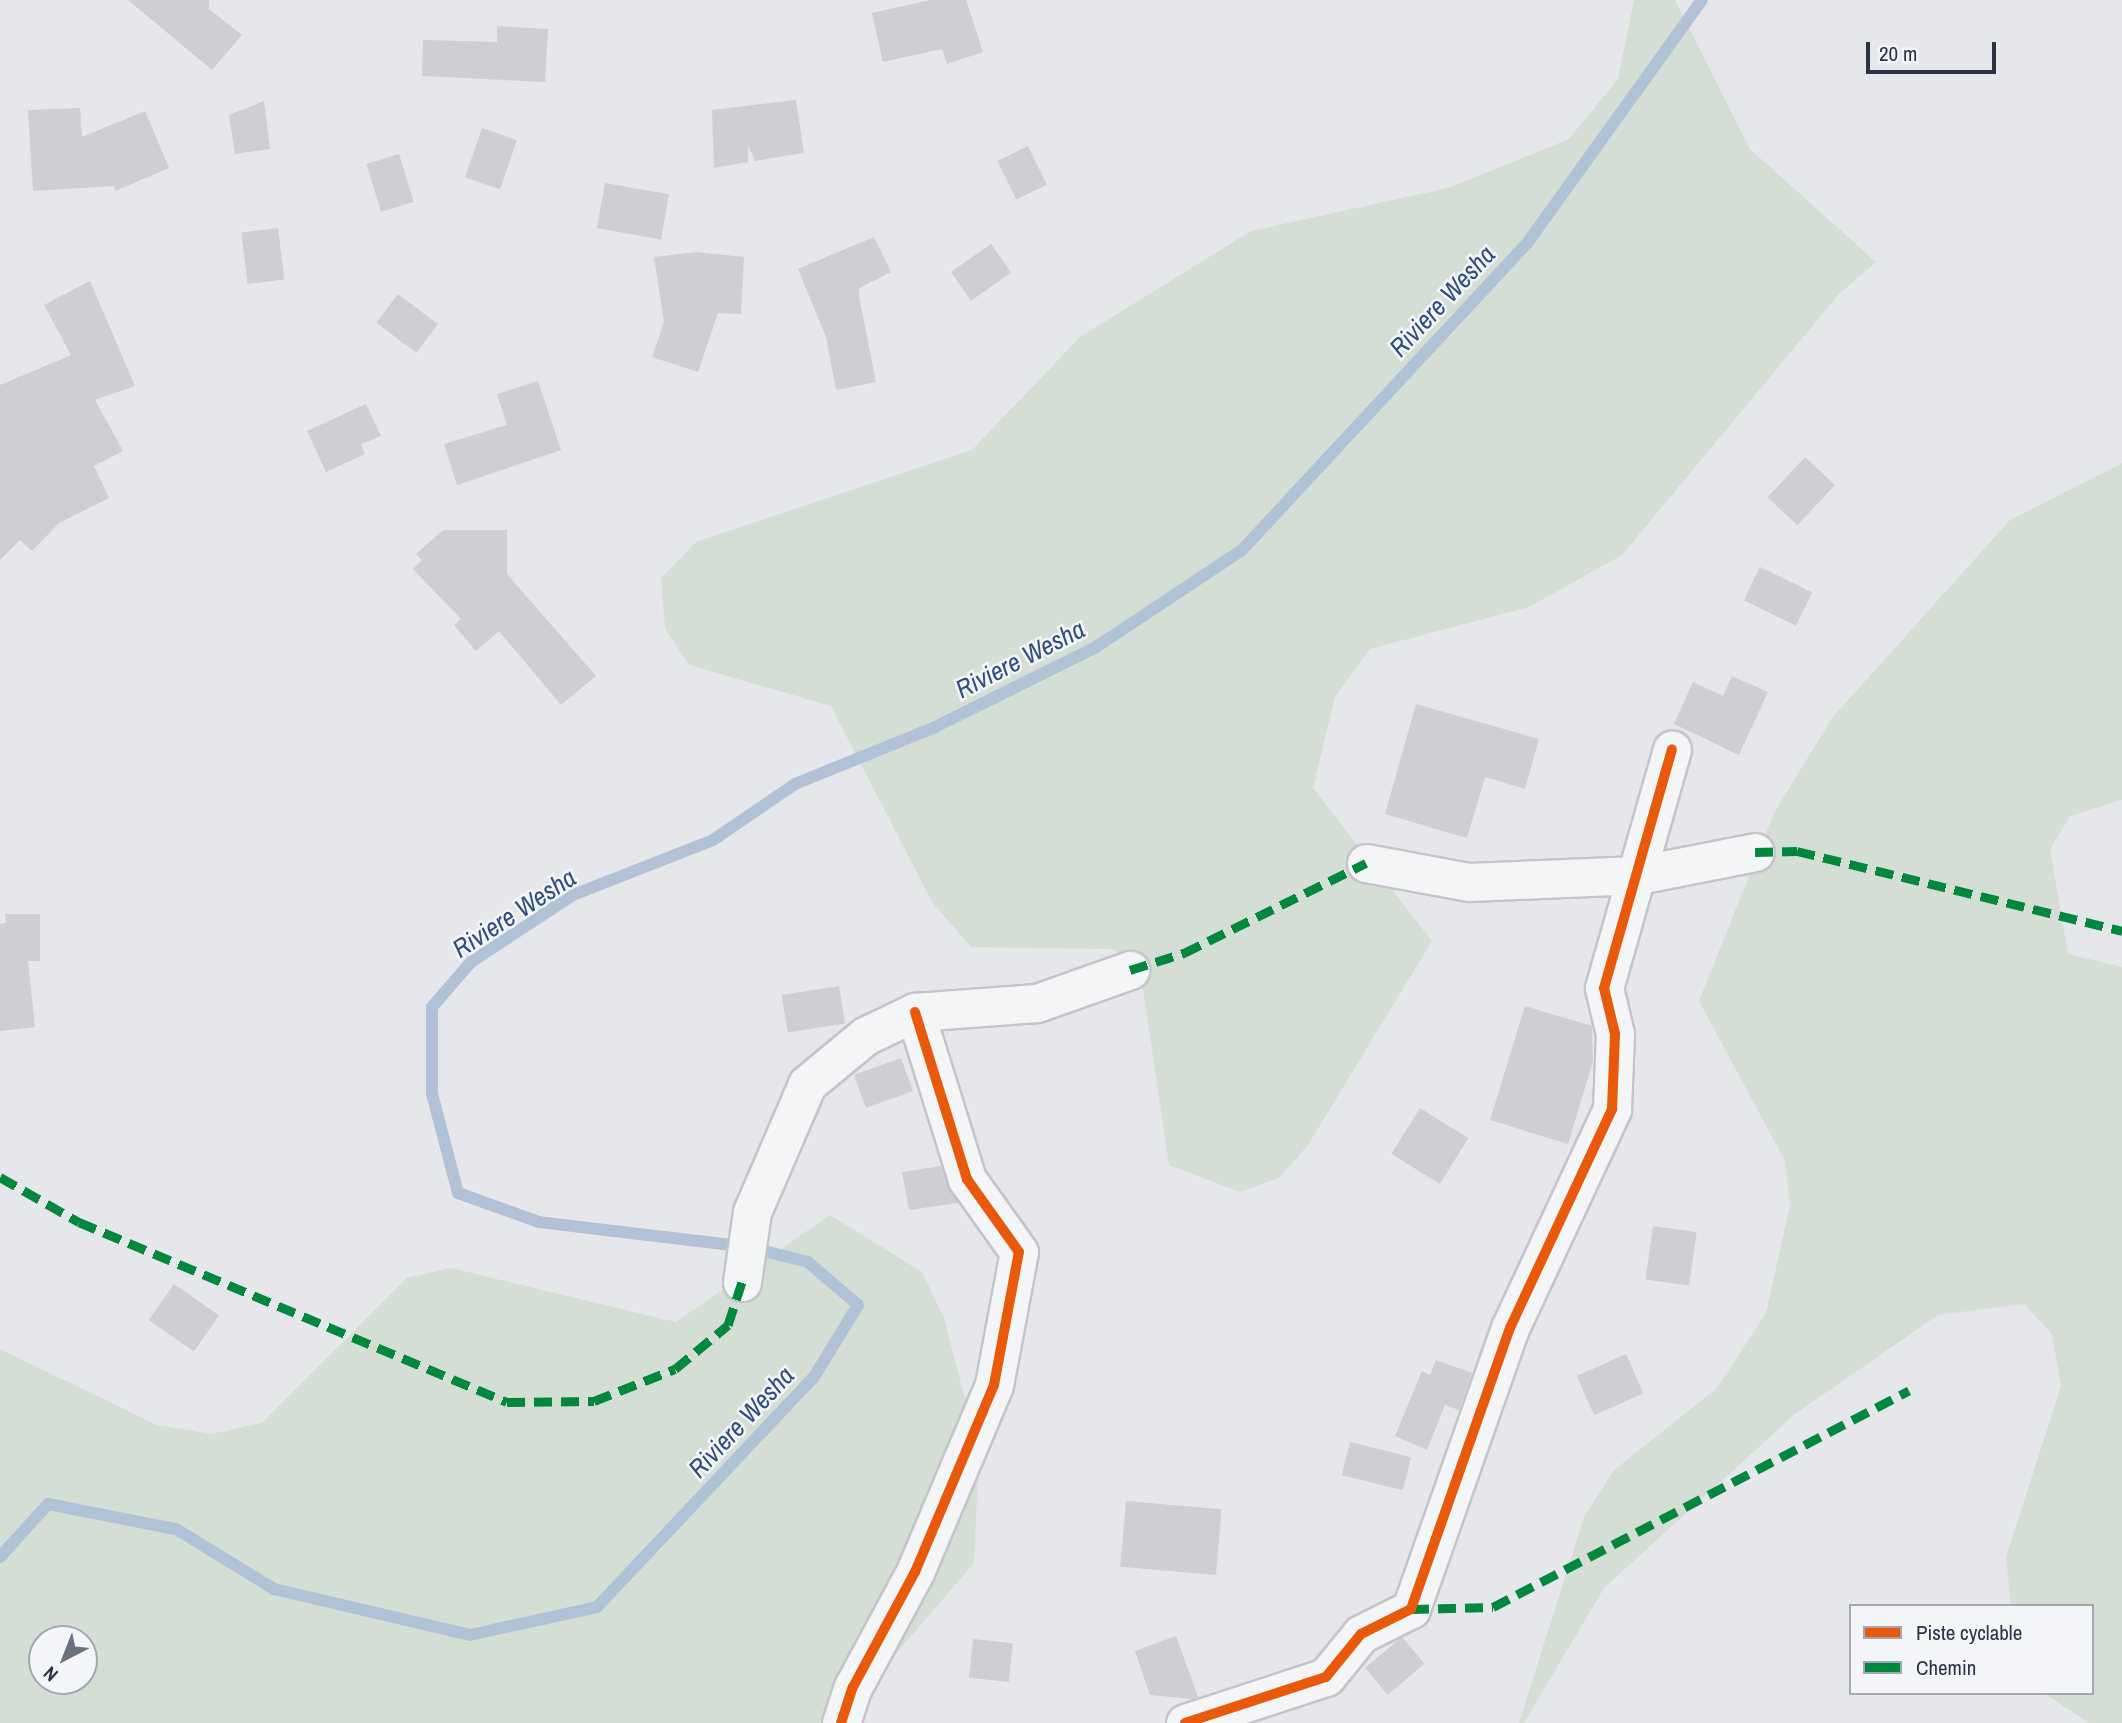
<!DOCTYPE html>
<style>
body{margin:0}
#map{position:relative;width:2122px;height:1723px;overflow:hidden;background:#e5e7ea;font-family:"Archivo Narrow",sans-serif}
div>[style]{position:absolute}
.green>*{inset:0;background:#d5ded5}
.stream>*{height:12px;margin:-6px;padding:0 6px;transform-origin:6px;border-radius:6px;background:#b2c2d6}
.building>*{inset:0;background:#cdcfd3;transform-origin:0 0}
.roads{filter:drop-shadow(2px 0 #c3c5c8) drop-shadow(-2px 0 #c3c5c8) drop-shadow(0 2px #c3c5c8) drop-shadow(0 -2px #c3c5c8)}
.minor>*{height:37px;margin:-18.5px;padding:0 18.5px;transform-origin:18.5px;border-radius:18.5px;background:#f4f5f7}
.quiet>*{height:9px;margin-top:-4.5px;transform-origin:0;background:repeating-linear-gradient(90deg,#00873e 0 18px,transparent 0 27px)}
.cycleway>*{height:10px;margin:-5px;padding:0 5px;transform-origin:5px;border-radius:5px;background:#e8590c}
span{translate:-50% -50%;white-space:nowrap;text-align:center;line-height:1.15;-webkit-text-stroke:5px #f3f5f9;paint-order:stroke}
.water-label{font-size:26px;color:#314f7d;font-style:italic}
.legend{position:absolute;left:1849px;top:1604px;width:245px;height:91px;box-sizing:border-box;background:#f3f5f9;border:2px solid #a3a7b1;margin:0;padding:9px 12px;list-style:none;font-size:21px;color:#2a3246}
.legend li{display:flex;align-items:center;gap:14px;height:35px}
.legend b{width:35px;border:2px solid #a3a7b1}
.north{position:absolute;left:28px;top:1625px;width:70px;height:70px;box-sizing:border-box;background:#f3f5f9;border:2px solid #a3a7b1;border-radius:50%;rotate:222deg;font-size:19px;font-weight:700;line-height:28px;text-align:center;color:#2a3246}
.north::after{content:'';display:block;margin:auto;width:24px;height:32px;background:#6b717f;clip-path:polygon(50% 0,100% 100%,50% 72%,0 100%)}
.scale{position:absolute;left:1866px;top:42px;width:130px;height:32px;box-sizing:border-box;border:4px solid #2a3246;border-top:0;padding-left:9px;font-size:21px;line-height:24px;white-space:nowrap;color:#2a3246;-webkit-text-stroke:5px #f3f5f9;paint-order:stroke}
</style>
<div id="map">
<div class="green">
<div style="clip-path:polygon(1634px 0,1675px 0,1750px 149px,1876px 262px,1839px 294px,1622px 555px,1529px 607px,1370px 649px,1335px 697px,1313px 788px,1432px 941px,1308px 1145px,1279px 1178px,1240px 1192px,1169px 1165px,1141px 976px,1114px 949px,971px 947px,932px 902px,831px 706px,689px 665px,665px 628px,661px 578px,696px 542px,972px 450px,1080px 337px,1251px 231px,1448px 188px,1569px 139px,1618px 79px)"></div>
<div style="clip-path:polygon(2122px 463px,2122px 800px,2070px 816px,2050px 849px,2068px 954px,2122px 967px,2122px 1723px,2089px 1723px,2044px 1693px,2092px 1693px,2092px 1606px,2011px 1606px,2006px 1557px,2061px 1386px,2052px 1334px,2024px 1304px,1938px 1315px,1795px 1414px,1604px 1588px,1524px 1723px,1519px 1723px,1584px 1517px,1614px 1470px,1717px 1388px,1766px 1313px,1790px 1205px,1785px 1161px,1699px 1001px,1774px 813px,1832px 718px,2010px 520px)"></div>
<div style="clip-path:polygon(evenodd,830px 1215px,922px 1272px,944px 1318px,979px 1453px,974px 1563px,836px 1723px,0 1723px,0 1349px,157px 1425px,211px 1434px,262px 1423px,407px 1278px,451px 1268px,676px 1322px,830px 1215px,42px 1639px,84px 1639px,84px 1681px,42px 1681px,42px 1639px)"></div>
</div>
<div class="stream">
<div style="left:0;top:1557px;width:72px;rotate:-47.8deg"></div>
<div style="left:48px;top:1504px;width:130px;rotate:11.1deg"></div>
<div style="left:176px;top:1529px;width:115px;rotate:31.5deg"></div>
<div style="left:274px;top:1589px;width:201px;rotate:13.2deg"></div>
<div style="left:470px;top:1635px;width:130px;rotate:-12.4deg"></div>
<div style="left:597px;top:1607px;width:316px;rotate:-46.7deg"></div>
<div style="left:814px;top:1377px;width:84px;rotate:-58.6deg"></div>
<div style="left:858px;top:1305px;width:66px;rotate:-139.3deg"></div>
<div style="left:808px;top:1262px;width:62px;rotate:-166deg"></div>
<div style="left:748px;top:1247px;width:210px;rotate:-173.2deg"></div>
<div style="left:539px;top:1222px;width:86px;rotate:-160.3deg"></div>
<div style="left:458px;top:1193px;width:102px;rotate:-104.7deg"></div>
<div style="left:432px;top:1094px;width:87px;rotate:-90deg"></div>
<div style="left:432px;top:1007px;width:60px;rotate:-49.1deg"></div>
<div style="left:471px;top:962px;width:122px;rotate:-33.3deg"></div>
<div style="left:573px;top:895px;width:150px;rotate:-21.4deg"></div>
<div style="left:713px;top:840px;width:99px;rotate:-34.3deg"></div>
<div style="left:795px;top:784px;width:149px;rotate:-22.1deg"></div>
<div style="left:933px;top:728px;width:182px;rotate:-26.4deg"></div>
<div style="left:1096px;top:647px;width:175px;rotate:-33.6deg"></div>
<div style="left:1242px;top:550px;width:420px;rotate:-47.1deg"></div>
<div style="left:1528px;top:242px;width:298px;rotate:-54.3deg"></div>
</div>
<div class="building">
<div style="clip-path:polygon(128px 0,209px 0,209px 9px,242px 35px,212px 70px)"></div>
<div style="clip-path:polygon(931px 0,966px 0,983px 52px,947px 64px,942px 49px,883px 62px,872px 13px)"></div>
<div style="clip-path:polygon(497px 26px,548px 29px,545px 82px,422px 76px,423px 40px,497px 42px)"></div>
<div style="clip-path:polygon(796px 100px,804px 153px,755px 161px,748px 145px,748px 162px,714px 168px,712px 110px)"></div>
<div style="clip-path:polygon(264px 101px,270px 149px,235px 154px,229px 115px)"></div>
<div style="clip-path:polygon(80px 108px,82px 137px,145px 111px,169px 168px,115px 191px,114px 186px,33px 191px,28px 110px)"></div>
<div style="left:482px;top:128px;width:37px;height:52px;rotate:19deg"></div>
<div style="left:1028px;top:146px;width:43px;height:34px;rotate:64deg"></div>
<div style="left:399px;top:154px;width:50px;height:34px;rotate:73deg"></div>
<div style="left:605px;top:183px;width:65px;height:46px;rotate:10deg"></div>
<div style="left:278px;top:228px;width:52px;height:37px;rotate:83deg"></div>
<div style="clip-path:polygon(874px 237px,891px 272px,859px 288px,859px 296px,876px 382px,836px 390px,826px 337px,798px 269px)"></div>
<div style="left:991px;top:244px;width:35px;height:49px;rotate:55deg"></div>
<div style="clip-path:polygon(696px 252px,744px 257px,741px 314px,718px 313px,698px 372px,652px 357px,664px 322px,654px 257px)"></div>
<div style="clip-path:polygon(90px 281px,135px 386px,95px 400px,123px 451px,94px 466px,109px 498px,59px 523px,32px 551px,20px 540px,0 560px,0 385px,71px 355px,44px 305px)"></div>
<div style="left:398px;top:294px;width:50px;height:36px;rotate:37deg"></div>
<div style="clip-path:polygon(538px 381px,561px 450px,457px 485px,444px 444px,507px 425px,497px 394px)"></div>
<div style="clip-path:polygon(366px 404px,381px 436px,361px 444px,365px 454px,326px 472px,307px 431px)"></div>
<div style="left:1805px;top:457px;width:41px;height:55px;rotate:43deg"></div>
<div style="clip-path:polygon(443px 530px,507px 530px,507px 574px,596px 676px,561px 705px,499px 631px,476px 651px,454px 625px,461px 619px,413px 569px,422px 560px,416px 554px)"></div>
<div style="left:1760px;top:567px;width:58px;height:37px;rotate:26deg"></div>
<div style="clip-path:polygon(1732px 676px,1768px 692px,1739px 755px,1674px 724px,1693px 682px,1723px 696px)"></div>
<div style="clip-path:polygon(1416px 704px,1539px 739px,1525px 789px,1485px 777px,1467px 838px,1385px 814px)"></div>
<div style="clip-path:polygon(5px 914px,40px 914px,40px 961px,28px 961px,35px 1027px,0 1031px,0 924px,6px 923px)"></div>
<div style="left:839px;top:986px;width:38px;height:58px;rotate:81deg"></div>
<div style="clip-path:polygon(1525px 1006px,1592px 1026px,1593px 1061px,1568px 1144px,1490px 1120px)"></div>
<div style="left:901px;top:1058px;width:35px;height:50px;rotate:70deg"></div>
<div style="left:1420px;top:1108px;width:57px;height:54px;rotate:32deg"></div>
<div style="clip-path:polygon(941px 1166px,958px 1203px,909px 1210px,902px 1172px)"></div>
<div style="left:1653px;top:1226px;width:44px;height:54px;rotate:8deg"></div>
<div style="left:174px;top:1284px;width:55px;height:44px;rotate:35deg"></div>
<div style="left:1626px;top:1354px;width:43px;height:54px;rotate:66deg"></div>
<div style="clip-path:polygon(1436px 1360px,1472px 1373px,1459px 1410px,1445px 1405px,1427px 1450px,1395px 1436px,1422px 1371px,1430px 1375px)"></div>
<div style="left:1350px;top:1442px;width:63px;height:34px;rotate:14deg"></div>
<div style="left:1126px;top:1501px;width:96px;height:66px;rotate:5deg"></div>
<div style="clip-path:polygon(1176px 1636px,1198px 1697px,1192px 1699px,1150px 1695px,1135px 1651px)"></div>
<div style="left:1402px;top:1637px;width:35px;height:48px;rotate:50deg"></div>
<div style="left:973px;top:1639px;width:40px;height:39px;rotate:6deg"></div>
</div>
<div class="roads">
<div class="minor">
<div style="left:1366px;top:863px;width:105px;rotate:10.5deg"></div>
<div style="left:1469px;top:882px;width:169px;rotate:-2.4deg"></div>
<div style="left:1638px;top:875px;width:119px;rotate:-11.1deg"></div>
<div style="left:742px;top:1282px;width:71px;rotate:-81.9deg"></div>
<div style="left:752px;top:1212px;width:139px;rotate:-66.7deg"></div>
<div style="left:807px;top:1084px;width:75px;rotate:-39.6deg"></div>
<div style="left:865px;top:1036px;width:55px;rotate:-25.6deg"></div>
<div style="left:915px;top:1012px;width:122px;rotate:-4.2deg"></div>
<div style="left:1037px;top:1003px;width:99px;rotate:-19.5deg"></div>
<div style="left:841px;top:1723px;width:38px;rotate:-72deg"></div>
<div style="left:853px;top:1687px;width:131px;rotate:-61.7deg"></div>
<div style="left:915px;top:1572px;width:203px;rotate:-67.1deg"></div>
<div style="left:994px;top:1385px;width:135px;rotate:-79.4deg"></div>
<div style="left:1019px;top:1252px;width:90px;rotate:-125.5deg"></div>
<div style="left:967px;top:1179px;width:175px;rotate:-107.3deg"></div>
<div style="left:1185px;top:1723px;width:148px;rotate:-18.1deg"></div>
<div style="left:1326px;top:1677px;width:55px;rotate:-50.9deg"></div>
<div style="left:1361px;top:1634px;width:56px;rotate:-26.6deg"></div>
<div style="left:1411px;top:1609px;width:298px;rotate:-70.6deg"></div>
<div style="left:1510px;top:1328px;width:242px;rotate:-65deg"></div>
<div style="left:1612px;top:1109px;width:75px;rotate:-87.7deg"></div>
<div style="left:1615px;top:1034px;width:47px;rotate:-103.4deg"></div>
<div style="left:1604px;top:988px;width:248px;rotate:-74.1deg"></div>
</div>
</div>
<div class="quiet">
<div style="left:1755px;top:852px;width:42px;rotate:-1.4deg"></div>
<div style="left:1797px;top:851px;width:335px;rotate:13.8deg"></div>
<div style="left:1130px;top:970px;width:57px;rotate:-17.5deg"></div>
<div style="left:1184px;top:953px;width:203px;rotate:-26.3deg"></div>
<div style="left:0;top:1177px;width:91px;rotate:29.7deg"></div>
<div style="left:79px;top:1222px;width:464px;rotate:22.8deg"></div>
<div style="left:507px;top:1402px;width:87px;rotate:-0.7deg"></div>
<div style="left:594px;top:1401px;width:87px;rotate:-21.6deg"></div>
<div style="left:675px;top:1369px;width:69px;rotate:-39.7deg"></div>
<div style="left:728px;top:1325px;width:45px;rotate:-72deg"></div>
<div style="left:1411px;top:1609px;width:82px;rotate:-1.4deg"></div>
<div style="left:1493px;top:1607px;width:469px;rotate:-27.5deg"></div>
</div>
<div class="cycleway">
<div style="left:841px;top:1723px;width:38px;rotate:-72deg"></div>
<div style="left:853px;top:1687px;width:131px;rotate:-61.7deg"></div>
<div style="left:915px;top:1572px;width:203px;rotate:-67.1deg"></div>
<div style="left:994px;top:1385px;width:135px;rotate:-79.4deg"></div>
<div style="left:1019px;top:1252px;width:90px;rotate:-125.5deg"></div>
<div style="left:967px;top:1179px;width:175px;rotate:-107.3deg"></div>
<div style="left:1185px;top:1723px;width:148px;rotate:-18.1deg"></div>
<div style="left:1326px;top:1677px;width:55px;rotate:-50.9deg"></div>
<div style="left:1361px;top:1634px;width:56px;rotate:-26.6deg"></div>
<div style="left:1411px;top:1609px;width:298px;rotate:-70.6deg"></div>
<div style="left:1510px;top:1328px;width:242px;rotate:-65deg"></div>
<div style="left:1612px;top:1109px;width:75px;rotate:-87.7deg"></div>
<div style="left:1615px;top:1034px;width:47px;rotate:-103.4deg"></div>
<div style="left:1604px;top:988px;width:248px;rotate:-74.1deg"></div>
</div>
<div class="water-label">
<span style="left:1442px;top:301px;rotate:-47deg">Riviere Wesha</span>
<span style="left:1020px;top:659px;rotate:-27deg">Riviere Wesha</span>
<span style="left:514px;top:913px;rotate:-33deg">Riviere Wesha</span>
<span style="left:741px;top:1422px;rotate:-47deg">Riviere Wesha</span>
</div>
<ul class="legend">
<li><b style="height:9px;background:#e8590c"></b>Piste cyclable</li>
<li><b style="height:9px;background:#00873e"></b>Chemin</li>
</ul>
<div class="north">N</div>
<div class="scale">20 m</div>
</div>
